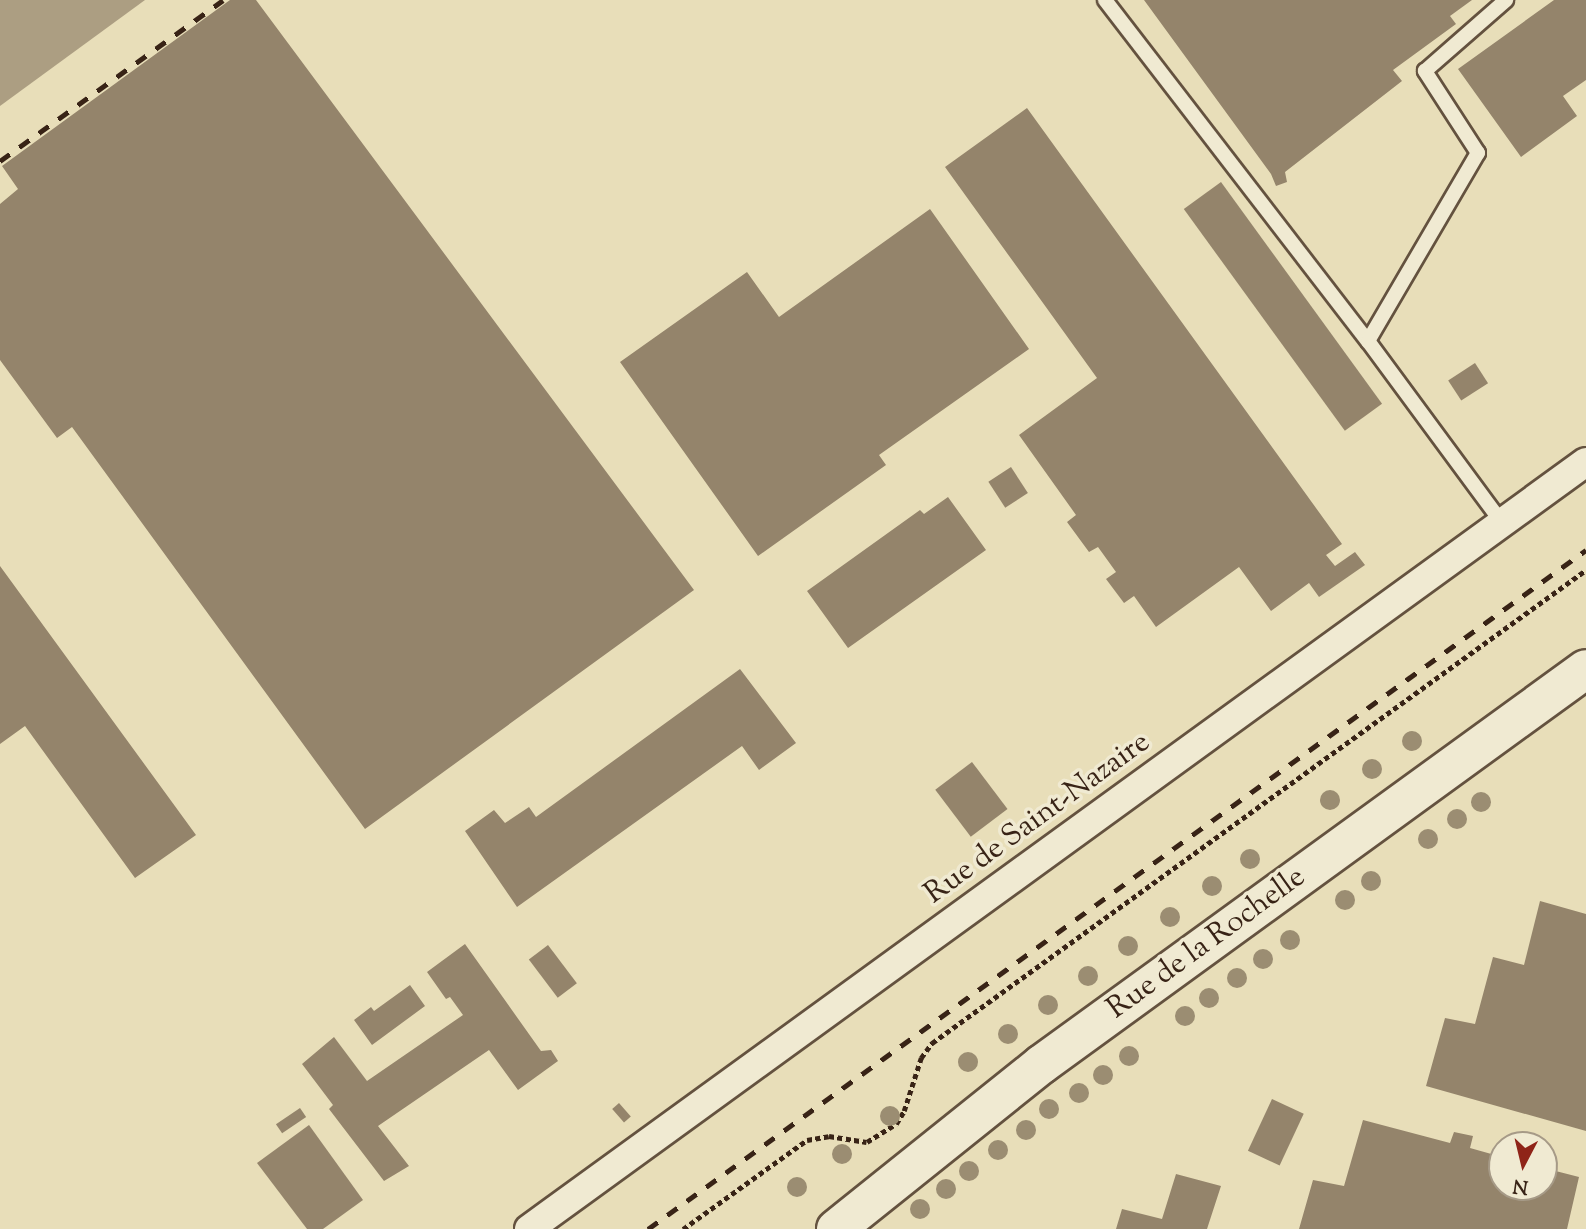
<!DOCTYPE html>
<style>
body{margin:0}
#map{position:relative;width:1586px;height:1229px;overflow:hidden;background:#e8deb9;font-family:"Sorts Mill Goudy",serif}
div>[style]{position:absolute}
.water>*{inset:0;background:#ac9e82}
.building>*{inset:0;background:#94846b;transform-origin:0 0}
.path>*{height:4.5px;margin-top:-2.25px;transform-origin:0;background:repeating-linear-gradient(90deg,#382316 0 5px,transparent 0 8.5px)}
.roads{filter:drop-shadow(2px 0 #64523f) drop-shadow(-2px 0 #64523f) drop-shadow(0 2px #64523f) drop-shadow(0 -2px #64523f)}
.lane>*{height:14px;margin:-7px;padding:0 7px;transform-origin:7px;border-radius:7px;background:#f0ead2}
.street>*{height:28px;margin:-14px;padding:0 14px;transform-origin:14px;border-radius:14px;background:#f0ead2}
.secondary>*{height:38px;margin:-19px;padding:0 19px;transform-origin:19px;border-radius:19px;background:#f0ead2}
.rail>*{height:5px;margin-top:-2.5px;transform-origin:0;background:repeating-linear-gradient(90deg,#382316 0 12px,transparent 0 24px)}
.trees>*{width:20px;height:20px;margin:-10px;border-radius:50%;background:#9b8d72}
span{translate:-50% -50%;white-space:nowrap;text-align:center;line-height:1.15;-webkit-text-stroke:7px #f0ead2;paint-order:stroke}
.street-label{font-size:30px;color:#382316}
.north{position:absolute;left:1488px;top:1131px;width:70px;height:70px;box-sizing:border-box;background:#f0ead2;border:2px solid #a69a87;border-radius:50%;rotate:187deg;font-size:19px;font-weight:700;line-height:28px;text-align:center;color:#382316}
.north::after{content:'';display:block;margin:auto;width:24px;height:32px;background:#8f2418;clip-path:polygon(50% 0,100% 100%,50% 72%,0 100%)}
</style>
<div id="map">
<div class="water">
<div style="clip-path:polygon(0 0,145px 0,0 106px)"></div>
</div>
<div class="building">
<div style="clip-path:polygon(230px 0,256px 0,694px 590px,365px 829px,72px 427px,57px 438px,0 360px,0 204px,18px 189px,2px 166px)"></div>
<div style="clip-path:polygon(1144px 0,1472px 0,1450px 16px,1456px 24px,1393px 70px,1402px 81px,1285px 172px,1287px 182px,1276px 186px,1271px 174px)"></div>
<div style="clip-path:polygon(1554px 0,1586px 0,1586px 80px,1563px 96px,1577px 116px,1521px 157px,1458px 69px)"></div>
<div style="clip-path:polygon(1027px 108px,1342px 544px,1326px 555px,1335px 566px,1355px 552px,1365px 565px,1319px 597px,1309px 583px,1271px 611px,1239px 567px,1156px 627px,1134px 596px,1124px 603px,1106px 579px,1116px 572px,1098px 547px,1089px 552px,1067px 522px,1076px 515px,1019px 435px,1097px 378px,945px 167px)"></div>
<div style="left:1221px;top:182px;width:274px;height:46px;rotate:54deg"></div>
<div style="clip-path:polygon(930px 209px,1029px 349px,879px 455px,886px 465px,758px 556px,620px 362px,747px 272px,779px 317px)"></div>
<div style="left:1475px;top:363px;width:24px;height:32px;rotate:57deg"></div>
<div style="left:1011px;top:467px;width:31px;height:27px;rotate:57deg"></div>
<div style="clip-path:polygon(948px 497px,986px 550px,848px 648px,807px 591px,920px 510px,924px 514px)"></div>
<div style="clip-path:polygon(0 566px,196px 835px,135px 878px,25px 726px,0 744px)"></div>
<div style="clip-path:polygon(740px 669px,796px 743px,759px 770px,742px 746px,517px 907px,465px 831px,494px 810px,505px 823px,529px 807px,536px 817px)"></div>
<div style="left:972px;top:762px;width:59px;height:46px;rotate:53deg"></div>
<div style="clip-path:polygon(1540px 901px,1586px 914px,1586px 1131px,1426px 1086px,1445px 1018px,1475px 1024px,1493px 957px,1524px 965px)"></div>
<div style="clip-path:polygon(465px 944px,541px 1051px,551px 1050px,558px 1061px,518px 1090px,489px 1050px,378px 1126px,409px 1166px,384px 1181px,329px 1109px,333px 1105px,302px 1064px,334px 1037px,367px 1081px,463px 1015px,450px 997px,446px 999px,427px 972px)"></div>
<div style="left:548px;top:945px;width:48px;height:24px;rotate:53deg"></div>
<div style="clip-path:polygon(410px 985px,425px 1006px,372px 1045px,354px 1020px,371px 1007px,374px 1011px)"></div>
<div style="left:1272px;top:1099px;width:35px;height:57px;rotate:25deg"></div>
<div style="left:619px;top:1103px;width:18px;height:9px;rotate:49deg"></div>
<div style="left:300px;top:1108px;width:11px;height:29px;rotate:56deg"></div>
<div style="clip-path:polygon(1363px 1120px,1450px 1143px,1454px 1132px,1473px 1136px,1470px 1148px,1502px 1157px,1502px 1187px,1544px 1187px,1544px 1168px,1579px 1177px,1567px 1229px,1299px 1229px,1313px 1180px,1344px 1186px)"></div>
<div style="clip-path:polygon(309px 1125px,363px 1200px,323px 1229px,307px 1229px,257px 1163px)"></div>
<div style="clip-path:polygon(1176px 1174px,1221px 1186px,1207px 1229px,1116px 1229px,1122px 1209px,1162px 1219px)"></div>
</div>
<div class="path">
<div style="left:683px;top:1229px;width:153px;rotate:-35.7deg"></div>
<div style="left:807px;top:1140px;width:22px;rotate:-10deg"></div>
<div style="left:829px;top:1136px;width:38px;rotate:9deg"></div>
<div style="left:867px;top:1142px;width:34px;rotate:-32deg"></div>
<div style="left:896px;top:1124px;width:15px;rotate:-58deg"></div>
<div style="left:904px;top:1111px;width:56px;rotate:-72.2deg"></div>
<div style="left:921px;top:1058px;width:19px;rotate:-54deg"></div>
<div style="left:932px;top:1043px;width:807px;rotate:-35.88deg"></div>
</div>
<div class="roads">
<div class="lane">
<div style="left:1105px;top:0;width:431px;rotate:52.4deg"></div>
<div style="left:1368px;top:341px;width:227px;rotate:53.6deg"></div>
<div style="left:1368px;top:341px;width:218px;rotate:-59.7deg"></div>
<div style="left:1478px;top:153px;width:98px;rotate:-122.9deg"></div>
<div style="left:1425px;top:71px;width:108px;rotate:-41.2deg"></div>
</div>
<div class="street">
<div style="left:529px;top:1229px;width:1306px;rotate:-35.97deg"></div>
</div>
<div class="secondary">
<div style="left:836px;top:1229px;width:264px;rotate:-38.7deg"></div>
<div style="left:1042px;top:1064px;width:672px;rotate:-35.98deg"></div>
</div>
</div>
<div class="rail">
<div style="left:0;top:161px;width:275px;rotate:-35.8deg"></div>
<div style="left:648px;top:1229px;width:1158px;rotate:-35.9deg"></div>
</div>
<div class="trees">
<div style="left:1412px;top:741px"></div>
<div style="left:1372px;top:769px"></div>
<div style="left:1330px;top:800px"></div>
<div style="left:1481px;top:802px"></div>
<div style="left:1457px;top:819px"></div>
<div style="left:1428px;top:839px"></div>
<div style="left:1250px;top:859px"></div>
<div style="left:1371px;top:881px"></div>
<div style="left:1212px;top:886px"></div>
<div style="left:1345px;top:900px"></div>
<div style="left:1170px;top:917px"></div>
<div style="left:1290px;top:940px"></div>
<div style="left:1128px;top:946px"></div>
<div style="left:1263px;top:959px"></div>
<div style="left:1088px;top:976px"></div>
<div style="left:1237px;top:978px"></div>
<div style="left:1209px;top:998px"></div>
<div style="left:1048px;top:1005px"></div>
<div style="left:1185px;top:1016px"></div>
<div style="left:1008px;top:1034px"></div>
<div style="left:1129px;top:1056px"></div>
<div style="left:968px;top:1062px"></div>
<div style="left:1103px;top:1075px"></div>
<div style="left:1079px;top:1093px"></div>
<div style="left:1049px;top:1109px"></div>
<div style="left:890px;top:1116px"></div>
<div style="left:1026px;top:1130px"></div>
<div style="left:998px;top:1150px"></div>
<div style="left:842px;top:1154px"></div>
<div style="left:969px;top:1171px"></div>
<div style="left:797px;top:1187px"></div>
<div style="left:946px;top:1189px"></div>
<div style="left:920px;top:1209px"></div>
</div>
<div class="street-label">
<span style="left:1038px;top:819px;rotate:-36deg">Rue de Saint-Nazaire</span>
<span style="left:1207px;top:944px;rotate:-36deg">Rue de la Rochelle</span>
</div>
<div class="north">N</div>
</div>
